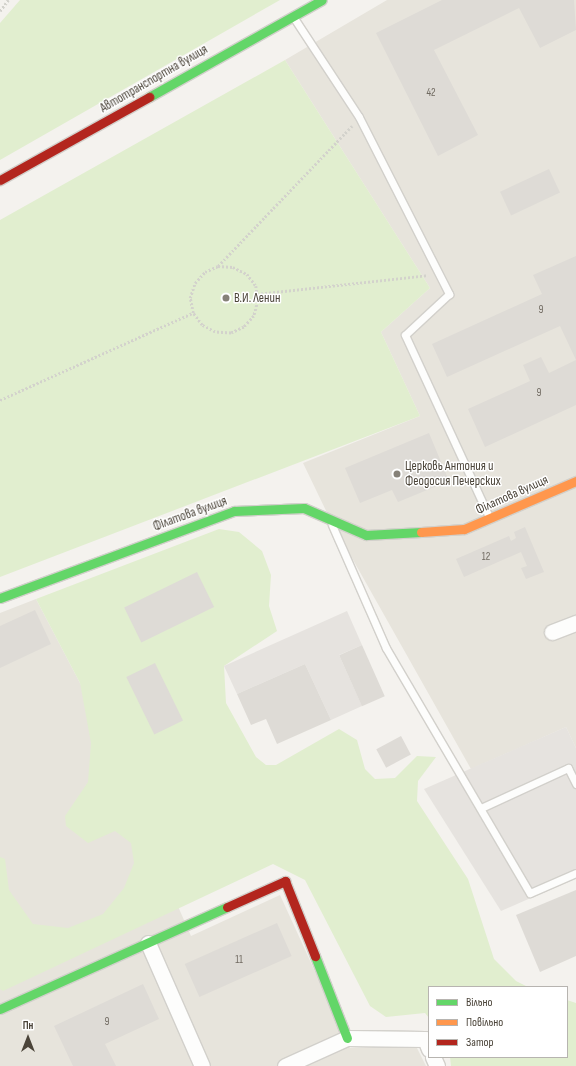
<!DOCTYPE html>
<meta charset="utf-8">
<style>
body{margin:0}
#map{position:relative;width:576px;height:1066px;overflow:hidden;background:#f4f2ee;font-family:"Sofia Sans Condensed",sans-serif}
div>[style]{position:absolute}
.residential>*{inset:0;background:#e7e4dc}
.green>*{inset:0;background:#e1eecf}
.parking>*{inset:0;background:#e6e3df}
.building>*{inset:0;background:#dedbd6;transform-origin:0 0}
.path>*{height:2.5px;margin-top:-1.25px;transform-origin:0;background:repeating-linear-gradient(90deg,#d3d2cc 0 2px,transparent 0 4px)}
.roads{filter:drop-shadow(1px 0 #d2d0cb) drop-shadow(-1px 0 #d2d0cb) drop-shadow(0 1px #d2d0cb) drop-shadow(0 -1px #d2d0cb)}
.lane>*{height:7px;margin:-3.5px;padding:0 3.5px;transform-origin:3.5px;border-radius:3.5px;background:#fdfdfc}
.street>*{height:15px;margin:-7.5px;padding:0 7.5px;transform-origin:7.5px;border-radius:7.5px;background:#fdfdfc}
.fast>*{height:9px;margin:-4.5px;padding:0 4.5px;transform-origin:4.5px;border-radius:4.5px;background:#63d668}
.slow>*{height:9px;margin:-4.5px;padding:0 4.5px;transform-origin:4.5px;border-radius:4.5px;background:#ff974d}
.jam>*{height:9px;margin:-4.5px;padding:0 4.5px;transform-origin:4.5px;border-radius:4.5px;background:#b3261e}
.dots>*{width:11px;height:11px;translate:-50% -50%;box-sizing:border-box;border:2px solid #fff;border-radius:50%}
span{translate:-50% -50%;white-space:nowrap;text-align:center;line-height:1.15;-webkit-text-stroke:3px #fff;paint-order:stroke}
.number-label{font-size:11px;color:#706a61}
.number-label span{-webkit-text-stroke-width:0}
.street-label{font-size:13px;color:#4b4439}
.poi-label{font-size:13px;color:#4b4439}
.left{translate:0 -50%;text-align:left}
.legend{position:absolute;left:428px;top:986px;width:140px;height:72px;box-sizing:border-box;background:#fff;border:1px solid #b7b4b0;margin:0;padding:5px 7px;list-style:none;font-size:12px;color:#4b4439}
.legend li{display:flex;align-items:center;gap:8px;height:20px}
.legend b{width:20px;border:1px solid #b7b4b0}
.north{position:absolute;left:8px;top:1018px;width:40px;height:40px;-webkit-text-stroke:3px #fff;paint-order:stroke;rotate:0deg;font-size:11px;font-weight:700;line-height:16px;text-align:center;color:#4b4439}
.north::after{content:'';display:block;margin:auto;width:14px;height:18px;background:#4b4439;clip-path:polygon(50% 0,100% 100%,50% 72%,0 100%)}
</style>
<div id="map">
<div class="residential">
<div style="clip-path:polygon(387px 0,576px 0,576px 748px,566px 727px,471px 769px,330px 519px,303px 463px,420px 416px,381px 332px,430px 288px,285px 60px)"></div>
<div style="clip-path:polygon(36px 599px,80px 683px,191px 936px,280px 895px,350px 1048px,416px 1046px,426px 1066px,0 1066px,0 613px)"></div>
</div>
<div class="green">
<div style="clip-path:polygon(20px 0,280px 0,0 160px,0 23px)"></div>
<div style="clip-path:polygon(285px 60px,430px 288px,381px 332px,420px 416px,0 577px,0 220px)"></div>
<div style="clip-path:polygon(219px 529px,239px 532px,262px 551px,271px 575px,269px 606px,277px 631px,224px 666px,226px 703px,256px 757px,266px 765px,276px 765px,339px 729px,357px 740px,365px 769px,375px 779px,395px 778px,417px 756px,436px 757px,418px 781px,417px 801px,468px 879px,494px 959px,516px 981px,528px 987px,429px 987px,429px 1018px,425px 1013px,386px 1017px,370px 1006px,305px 880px,273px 864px,3px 991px,0 989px,0 857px,5px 859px,9px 890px,33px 924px,68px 928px,103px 914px,124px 888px,134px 863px,131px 843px,115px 831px,88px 843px,66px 826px,65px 816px,88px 782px,91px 743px,80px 683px,36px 599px)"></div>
<div style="clip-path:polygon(567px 1000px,576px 1003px,576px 1066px,451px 1066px,450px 1057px,567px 1057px)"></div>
</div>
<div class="parking">
<div style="clip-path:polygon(347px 611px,362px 645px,339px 655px,362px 706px,331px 720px,305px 664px,237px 694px,224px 666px)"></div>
<div style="clip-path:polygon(566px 727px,576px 748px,576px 878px,501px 911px,424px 789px)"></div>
</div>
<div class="building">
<div style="clip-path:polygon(442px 0,574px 0,576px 30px,540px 48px,519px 8px,434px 50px,478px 135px,438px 156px,376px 33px)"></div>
<div style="left:549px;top:169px;width:26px;height:54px;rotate:65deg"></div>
<div style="clip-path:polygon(576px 256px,576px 360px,560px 326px,447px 377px,432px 344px,542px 294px,533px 275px)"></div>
<div style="clip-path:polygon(541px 357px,549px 373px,576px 360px,576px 405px,485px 447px,468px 409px,530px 381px,523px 365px)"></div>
<div style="clip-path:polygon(429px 433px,449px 481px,398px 502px,392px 490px,360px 503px,345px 468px)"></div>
<div style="clip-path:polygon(525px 527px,544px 572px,526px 579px,521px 568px,527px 566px,521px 552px,464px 577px,456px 559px,509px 536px,511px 541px,516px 538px,514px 532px)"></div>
<div style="left:197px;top:572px;width:39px;height:81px;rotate:64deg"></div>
<div style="clip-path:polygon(35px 610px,51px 644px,0 668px,0 626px)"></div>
<div style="left:362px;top:645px;width:56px;height:25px;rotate:66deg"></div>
<div style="left:155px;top:663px;width:64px;height:32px;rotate:64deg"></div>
<div style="clip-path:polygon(305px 664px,331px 720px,277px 744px,266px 719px,251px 725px,237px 694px)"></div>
<div style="left:401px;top:736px;width:21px;height:28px;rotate:62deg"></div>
<div style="clip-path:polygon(576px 890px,576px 956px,540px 972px,516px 915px)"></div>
<div style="left:277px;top:923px;width:36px;height:101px;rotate:66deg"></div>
<div style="clip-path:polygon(143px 984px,159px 1019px,105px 1044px,116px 1066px,73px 1066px,54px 1026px)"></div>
</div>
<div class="path">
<div style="left:0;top:11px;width:14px;rotate:-54deg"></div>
<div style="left:218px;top:266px;width:15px;rotate:4deg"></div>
<div style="left:233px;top:267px;width:16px;rotate:27deg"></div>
<div style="left:247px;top:274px;width:15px;rotate:53deg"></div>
<div style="left:256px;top:286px;width:15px;rotate:82deg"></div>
<div style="left:258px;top:301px;width:16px;rotate:105deg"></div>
<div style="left:254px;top:316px;width:15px;rotate:132deg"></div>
<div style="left:244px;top:327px;width:14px;rotate:155deg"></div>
<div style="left:231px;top:333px;width:16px;rotate:-176deg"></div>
<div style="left:215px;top:332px;width:15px;rotate:-152deg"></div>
<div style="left:202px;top:325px;width:15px;rotate:-127deg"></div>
<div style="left:193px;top:313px;width:15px;rotate:-101deg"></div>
<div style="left:190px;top:298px;width:16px;rotate:-72deg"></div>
<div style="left:195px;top:283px;width:15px;rotate:-48deg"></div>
<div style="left:205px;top:272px;width:14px;rotate:-25deg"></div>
<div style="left:218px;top:266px;width:194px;rotate:-46.3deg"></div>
<div style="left:257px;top:294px;width:172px;rotate:-6.3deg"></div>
<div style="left:0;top:400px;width:212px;rotate:-24.3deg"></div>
</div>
<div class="roads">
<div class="lane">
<div style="left:294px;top:18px;width:118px;rotate:56.7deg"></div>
<div style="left:359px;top:117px;width:199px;rotate:63deg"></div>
<div style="left:449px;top:294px;width:60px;rotate:137deg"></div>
<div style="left:405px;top:335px;width:200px;rotate:65.2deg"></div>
<div style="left:332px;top:525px;width:134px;rotate:66.3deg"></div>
<div style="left:386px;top:648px;width:284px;rotate:59.6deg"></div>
<div style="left:530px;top:893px;width:50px;rotate:-23.5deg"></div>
<div style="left:481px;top:808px;width:96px;rotate:-24.7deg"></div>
<div style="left:568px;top:768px;width:18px;rotate:63deg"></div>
</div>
<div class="street">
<div style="left:552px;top:632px;width:26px;rotate:-21deg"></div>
<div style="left:148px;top:943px;width:134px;rotate:66.3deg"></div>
<div style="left:433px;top:1057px;width:10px;rotate:66deg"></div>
<div style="left:285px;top:1066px;width:68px;rotate:-24.3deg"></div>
<div style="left:347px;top:1038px;width:78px;rotate:0.7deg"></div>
<div style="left:425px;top:1039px;width:11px;rotate:68deg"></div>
</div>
<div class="fast">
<div style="left:149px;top:97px;width:198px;rotate:-29.3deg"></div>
<div style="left:0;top:598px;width:250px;rotate:-20.4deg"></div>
<div style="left:234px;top:511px;width:70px;rotate:-2.5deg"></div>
<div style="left:304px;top:508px;width:68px;rotate:23.5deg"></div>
<div style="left:366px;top:535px;width:55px;rotate:-3.1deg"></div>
<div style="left:315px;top:956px;width:88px;rotate:68.7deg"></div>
<div style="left:0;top:1009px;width:249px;rotate:-24.2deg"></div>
</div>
<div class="slow">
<div style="left:421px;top:532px;width:43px;rotate:-4deg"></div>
<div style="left:464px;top:529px;width:122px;rotate:-23.2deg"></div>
</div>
<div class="jam">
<div style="left:0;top:180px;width:171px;rotate:-29.1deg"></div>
<div style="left:227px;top:907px;width:64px;rotate:-24.1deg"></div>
<div style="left:285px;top:881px;width:81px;rotate:68.2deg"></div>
</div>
</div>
<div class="dots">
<div style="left:226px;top:298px;background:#868178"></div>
<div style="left:397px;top:474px;background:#868178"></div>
</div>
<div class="number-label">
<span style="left:431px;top:93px">42</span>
<span style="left:541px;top:310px">9</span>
<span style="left:539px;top:393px">9</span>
<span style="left:486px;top:557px">12</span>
<span style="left:239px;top:960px">11</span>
<span style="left:107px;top:1022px">9</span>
</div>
<div class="street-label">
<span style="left:154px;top:79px;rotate:-30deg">Автотранспортна вулиця</span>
<span style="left:512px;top:495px;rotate:-24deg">Філатова вулиця</span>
<span style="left:190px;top:514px;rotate:-20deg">Філатова вулиця</span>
</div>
<div class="poi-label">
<span class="left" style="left:234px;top:298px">В.И. Ленин</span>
<span class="left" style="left:405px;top:474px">Церковь Антония и<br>Феодосия Печерских</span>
</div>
<ul class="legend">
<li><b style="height:5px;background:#63d668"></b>Вільно</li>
<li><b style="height:5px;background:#ff974d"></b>Повільно</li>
<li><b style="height:5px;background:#b3261e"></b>Затор</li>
</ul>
<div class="north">Пн</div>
</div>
